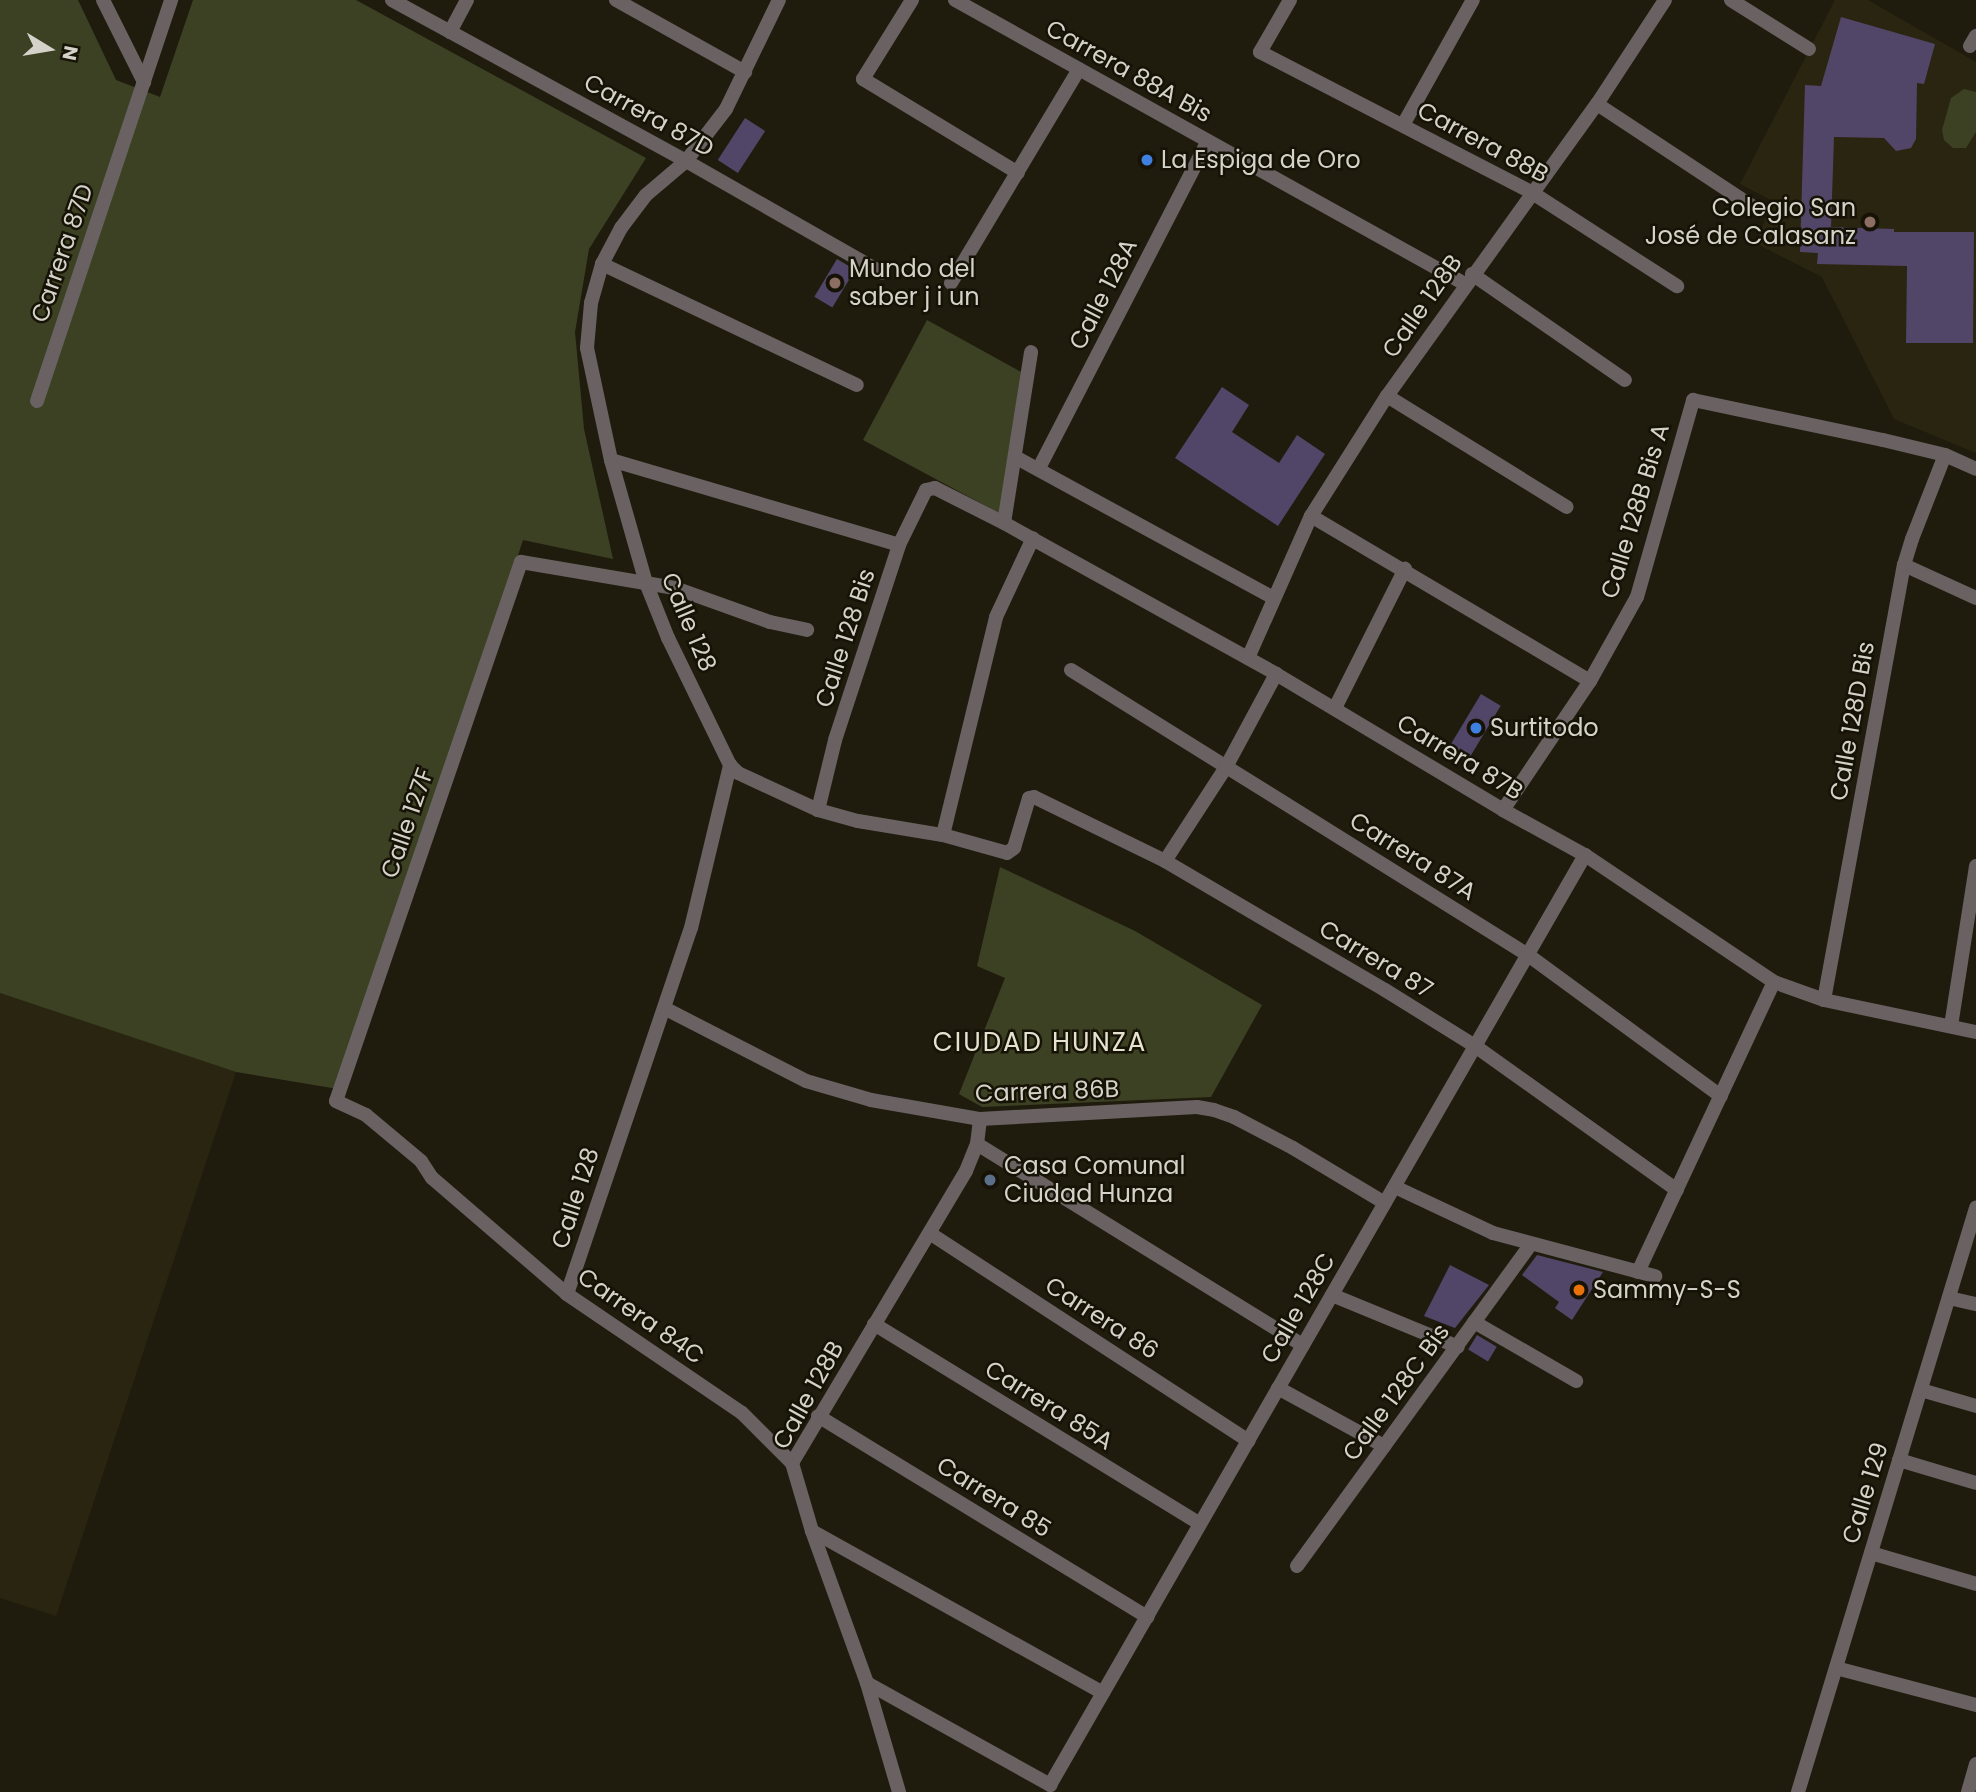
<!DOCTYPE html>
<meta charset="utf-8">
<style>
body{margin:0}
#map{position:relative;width:1976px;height:1792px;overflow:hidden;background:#1f1c0e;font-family:Poppins,sans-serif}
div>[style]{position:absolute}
.built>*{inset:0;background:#2a2510}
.green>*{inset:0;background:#3c4123}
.building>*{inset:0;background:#524668;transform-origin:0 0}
.street>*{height:14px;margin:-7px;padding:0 7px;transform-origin:7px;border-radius:7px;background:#696162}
.dots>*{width:19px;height:19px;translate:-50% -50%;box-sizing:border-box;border:4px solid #161306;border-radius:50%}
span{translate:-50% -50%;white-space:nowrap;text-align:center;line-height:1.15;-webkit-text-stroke:5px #161306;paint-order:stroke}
.street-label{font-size:24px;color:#d4d2c9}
.poi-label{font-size:24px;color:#d4d2c9}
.left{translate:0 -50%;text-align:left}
.right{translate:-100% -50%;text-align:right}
.neighbourhood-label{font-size:26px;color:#e5e2cf;letter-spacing:2px}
.north{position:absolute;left:14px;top:14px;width:70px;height:70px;-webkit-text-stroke:5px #161306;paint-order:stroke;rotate:101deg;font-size:19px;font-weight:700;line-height:28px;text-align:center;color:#d4d2c9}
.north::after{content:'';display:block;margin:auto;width:24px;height:32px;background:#d4d2c9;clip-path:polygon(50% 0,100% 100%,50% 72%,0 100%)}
</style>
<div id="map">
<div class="built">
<div style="clip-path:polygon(1835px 0,1868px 0,1976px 62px,1976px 453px,1894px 419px,1822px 277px,1757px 244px,1771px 200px,1740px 184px)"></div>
<div style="clip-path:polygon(0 993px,236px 1072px,56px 1616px,0 1598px)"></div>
</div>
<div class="green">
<div style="clip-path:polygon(0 0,78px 0,116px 80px,160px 97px,193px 0,356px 0,646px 158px,589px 249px,575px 332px,584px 429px,613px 559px,523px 540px,344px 1090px,236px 1072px,0 993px)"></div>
<div style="clip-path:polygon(1964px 89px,1976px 92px,1976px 132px,1966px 148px,1953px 148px,1944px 140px,1942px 130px,1951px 98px)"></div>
<div style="clip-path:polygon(927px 320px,1023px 373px,999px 513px,863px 440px)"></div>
<div style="clip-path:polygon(1000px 867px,1135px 931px,1262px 1005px,1211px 1097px,982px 1107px,959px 1094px,1005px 978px,977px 966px)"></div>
</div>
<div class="building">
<div style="clip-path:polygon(1841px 17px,1935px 44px,1924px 84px,1917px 83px,1916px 139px,1911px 148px,1896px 151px,1884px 138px,1834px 137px,1831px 227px,1894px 229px,1894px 232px,1974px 232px,1973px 343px,1906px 343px,1907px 266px,1817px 264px,1818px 253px,1800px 252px,1805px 85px,1821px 86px)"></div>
<div style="left:745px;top:118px;width:24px;height:50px;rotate:33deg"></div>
<div style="left:837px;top:259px;width:21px;height:44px;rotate:31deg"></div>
<div style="clip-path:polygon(1222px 387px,1249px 405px,1232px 432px,1279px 463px,1297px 435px,1325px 454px,1278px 526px,1175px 458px)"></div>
<div style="left:1481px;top:694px;width:23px;height:65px;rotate:31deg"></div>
<div style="clip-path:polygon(1537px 1255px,1603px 1272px,1572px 1320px,1555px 1308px,1559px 1302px,1522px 1275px)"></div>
<div style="clip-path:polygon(1450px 1265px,1489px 1285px,1455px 1328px,1424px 1316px)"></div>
<div style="left:1477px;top:1335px;width:23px;height:17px;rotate:31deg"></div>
</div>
<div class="street">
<div style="left:103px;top:0;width:92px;rotate:63.4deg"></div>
<div style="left:392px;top:0;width:335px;rotate:28.7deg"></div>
<div style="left:686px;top:161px;width:226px;rotate:29.7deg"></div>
<div style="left:616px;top:0;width:148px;rotate:29.2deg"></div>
<div style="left:912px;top:0;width:93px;rotate:121.8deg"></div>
<div style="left:863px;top:79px;width:181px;rotate:31.2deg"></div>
<div style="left:955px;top:0;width:584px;rotate:29.11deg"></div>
<div style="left:1290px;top:0;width:60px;rotate:120deg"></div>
<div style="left:1260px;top:52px;width:305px;rotate:27.3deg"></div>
<div style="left:1531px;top:192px;width:174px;rotate:32.8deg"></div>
<div style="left:1731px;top:0;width:92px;rotate:32.1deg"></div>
<div style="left:450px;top:32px;width:36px;rotate:-62deg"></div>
<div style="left:1970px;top:46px;width:12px;rotate:-59deg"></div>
<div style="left:1597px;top:104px;width:191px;rotate:33.4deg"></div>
<div style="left:1403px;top:125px;width:143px;rotate:-60.8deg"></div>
<div style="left:602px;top:264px;width:282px;rotate:25.4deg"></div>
<div style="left:1472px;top:274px;width:186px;rotate:34.7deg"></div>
<div style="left:951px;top:283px;width:249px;rotate:-59.1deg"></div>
<div style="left:1387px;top:396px;width:211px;rotate:31.7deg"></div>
<div style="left:37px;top:401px;width:423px;rotate:-71.5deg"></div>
<div style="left:1015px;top:457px;width:295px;rotate:28.6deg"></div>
<div style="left:611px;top:460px;width:300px;rotate:16.4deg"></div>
<div style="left:1039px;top:468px;width:368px;rotate:-62.7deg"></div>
<div style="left:1311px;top:516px;width:324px;rotate:30.6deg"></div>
<div style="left:1004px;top:523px;width:173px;rotate:-81deg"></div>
<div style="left:1904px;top:565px;width:79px;rotate:24.6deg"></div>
<div style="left:1248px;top:658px;width:155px;rotate:-66.1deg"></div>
<div style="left:1311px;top:516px;width:142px;rotate:-57.7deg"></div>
<div style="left:1387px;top:396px;width:360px;rotate:-54.3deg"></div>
<div style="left:1597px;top:104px;width:124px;rotate:-56.8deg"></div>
<div style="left:1071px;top:670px;width:539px;rotate:31.95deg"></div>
<div style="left:1528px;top:955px;width:239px;rotate:36.2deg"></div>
<div style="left:1335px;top:708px;width:156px;rotate:-63.3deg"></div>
<div style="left:730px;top:765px;width:11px;rotate:45deg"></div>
<div style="left:738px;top:773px;width:88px;rotate:24.8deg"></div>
<div style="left:818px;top:810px;width:41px;rotate:15.4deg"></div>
<div style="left:858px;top:821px;width:86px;rotate:9.4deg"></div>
<div style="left:943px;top:835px;width:66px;rotate:15.7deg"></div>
<div style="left:1007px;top:853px;width:9px;rotate:-36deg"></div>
<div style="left:1014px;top:848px;width:52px;rotate:-73.3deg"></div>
<div style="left:1029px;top:798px;width:5px;rotate:-11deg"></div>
<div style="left:1034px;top:797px;width:146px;rotate:26deg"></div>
<div style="left:1165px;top:861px;width:255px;rotate:30.4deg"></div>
<div style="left:1385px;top:990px;width:106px;rotate:31.9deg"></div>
<div style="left:1475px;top:1046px;width:248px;rotate:35.5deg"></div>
<div style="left:818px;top:810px;width:72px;rotate:-76.3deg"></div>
<div style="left:835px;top:740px;width:205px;rotate:-71.8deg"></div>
<div style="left:899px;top:545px;width:61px;rotate:-63.9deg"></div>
<div style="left:926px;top:490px;width:9px;rotate:-13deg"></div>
<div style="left:935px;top:488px;width:77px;rotate:26.9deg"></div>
<div style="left:1004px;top:523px;width:311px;rotate:29deg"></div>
<div style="left:1276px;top:674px;width:265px;rotate:30.9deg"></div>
<div style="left:1503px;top:810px;width:94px;rotate:28.8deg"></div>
<div style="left:1585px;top:855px;width:228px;rotate:33.9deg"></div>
<div style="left:1774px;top:982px;width:53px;rotate:19.8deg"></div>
<div style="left:1824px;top:1000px;width:155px;rotate:11.9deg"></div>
<div style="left:1503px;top:810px;width:156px;rotate:-56deg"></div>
<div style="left:1590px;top:681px;width:96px;rotate:-60.8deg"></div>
<div style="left:1637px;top:597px;width:205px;rotate:-74.1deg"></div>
<div style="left:1693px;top:400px;width:194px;rotate:11.9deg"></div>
<div style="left:1883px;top:440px;width:64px;rotate:13.6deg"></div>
<div style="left:1945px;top:455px;width:34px;rotate:24deg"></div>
<div style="left:943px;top:835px;width:224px;rotate:-76.3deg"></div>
<div style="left:996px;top:617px;width:87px;rotate:-64.9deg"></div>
<div style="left:1165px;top:861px;width:112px;rotate:-57deg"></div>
<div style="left:1226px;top:767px;width:106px;rotate:-61.7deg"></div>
<div style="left:1824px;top:1000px;width:442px;rotate:-79.6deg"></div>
<div style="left:1904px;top:565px;width:27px;rotate:-73deg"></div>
<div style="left:1912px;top:539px;width:90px;rotate:-68.6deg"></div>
<div style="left:666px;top:1009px;width:157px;rotate:27.2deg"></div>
<div style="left:806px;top:1081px;width:68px;rotate:16.3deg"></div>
<div style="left:871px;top:1100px;width:111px;rotate:9.9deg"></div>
<div style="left:980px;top:1119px;width:217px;rotate:-3.2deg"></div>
<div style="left:1197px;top:1107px;width:17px;rotate:10deg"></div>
<div style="left:1214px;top:1110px;width:21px;rotate:19deg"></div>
<div style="left:1234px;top:1117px;width:67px;rotate:27.7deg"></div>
<div style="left:1293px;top:1148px;width:107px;rotate:30.9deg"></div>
<div style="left:1951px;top:1026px;width:162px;rotate:-81.1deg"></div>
<div style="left:977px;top:1144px;width:383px;rotate:31.7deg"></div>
<div style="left:1395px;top:1187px;width:108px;rotate:25.1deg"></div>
<div style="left:1493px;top:1233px;width:168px;rotate:14.9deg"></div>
<div style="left:931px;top:1234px;width:379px;rotate:33.1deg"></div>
<div style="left:1638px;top:1272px;width:320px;rotate:-64.9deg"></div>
<div style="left:567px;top:1294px;width:386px;rotate:-71.3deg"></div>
<div style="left:691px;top:928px;width:168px;rotate:-76.5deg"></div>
<div style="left:730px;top:765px;width:141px;rotate:-116deg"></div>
<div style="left:668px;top:638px;width:59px;rotate:-111.8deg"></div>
<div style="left:646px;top:583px;width:128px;rotate:-105.9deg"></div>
<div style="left:611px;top:460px;width:115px;rotate:-102.1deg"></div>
<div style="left:587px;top:348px;width:45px;rotate:-84.9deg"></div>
<div style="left:591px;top:303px;width:41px;rotate:-74.2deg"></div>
<div style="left:602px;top:264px;width:41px;rotate:-62.2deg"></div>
<div style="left:621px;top:228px;width:41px;rotate:-52.9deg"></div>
<div style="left:646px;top:195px;width:52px;rotate:-40.4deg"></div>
<div style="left:686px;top:161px;width:66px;rotate:-52.4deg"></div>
<div style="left:726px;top:109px;width:121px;rotate:-64.1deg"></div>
<div style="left:1332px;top:1295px;width:136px;rotate:22.4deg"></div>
<div style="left:1949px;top:1298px;width:28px;rotate:13deg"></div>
<div style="left:1474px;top:1322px;width:118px;rotate:30deg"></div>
<div style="left:874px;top:1324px;width:382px;rotate:31.5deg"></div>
<div style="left:1278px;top:1388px;width:121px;rotate:28.7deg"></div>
<div style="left:1921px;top:1390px;width:57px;rotate:16.2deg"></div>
<div style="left:818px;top:1416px;width:386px;rotate:31.4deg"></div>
<div style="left:1899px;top:1460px;width:80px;rotate:16.6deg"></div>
<div style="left:792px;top:1463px;width:71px;rotate:-135deg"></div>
<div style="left:742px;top:1413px;width:212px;rotate:-145.8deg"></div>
<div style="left:567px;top:1294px;width:178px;rotate:-139.3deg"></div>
<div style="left:432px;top:1178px;width:20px;rotate:-123deg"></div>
<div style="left:421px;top:1161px;width:72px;rotate:-140.1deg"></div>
<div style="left:366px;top:1115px;width:33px;rotate:-155deg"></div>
<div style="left:336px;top:1101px;width:570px;rotate:-71.06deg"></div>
<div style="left:521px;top:562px;width:156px;rotate:9.6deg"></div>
<div style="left:675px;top:588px;width:101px;rotate:19.7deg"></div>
<div style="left:770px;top:622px;width:38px;rotate:12deg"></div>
<div style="left:812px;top:1531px;width:333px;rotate:29.1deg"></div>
<div style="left:1871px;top:1553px;width:109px;rotate:16.4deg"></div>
<div style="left:1297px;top:1566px;width:397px;rotate:-54deg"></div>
<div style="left:1836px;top:1668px;width:145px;rotate:14.8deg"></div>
<div style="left:867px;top:1683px;width:210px;rotate:29.1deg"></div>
<div style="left:1050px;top:1785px;width:1073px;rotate:-60.09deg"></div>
<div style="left:899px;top:1792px;width:114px;rotate:-106.4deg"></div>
<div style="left:867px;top:1683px;width:162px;rotate:-109.9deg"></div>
<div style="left:812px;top:1531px;width:71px;rotate:-106.4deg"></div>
<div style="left:792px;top:1463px;width:340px;rotate:-59.2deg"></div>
<div style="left:966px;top:1171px;width:29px;rotate:-68deg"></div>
<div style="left:977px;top:1144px;width:25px;rotate:-83deg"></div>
<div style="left:1798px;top:1792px;width:611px;rotate:-73.05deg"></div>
<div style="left:1968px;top:1792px;width:29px;rotate:-74deg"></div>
</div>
<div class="dots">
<div style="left:1147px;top:160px;background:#3f7fe0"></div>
<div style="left:1870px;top:222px;background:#8d6e63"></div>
<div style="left:835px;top:283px;background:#8d6e63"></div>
<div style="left:1476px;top:728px;background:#3f7fe0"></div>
<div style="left:990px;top:1180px;background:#5c6f8a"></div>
<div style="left:1579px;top:1290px;background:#e8710a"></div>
</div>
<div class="street-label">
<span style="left:1129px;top:71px;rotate:29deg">Carrera 88A Bis</span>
<span style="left:649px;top:115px;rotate:29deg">Carrera 87D</span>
<span style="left:1483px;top:142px;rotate:28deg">Carrera 88B</span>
<span style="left:62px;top:253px;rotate:-71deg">Carrera 87D</span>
<span style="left:1103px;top:294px;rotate:-63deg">Calle 128A</span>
<span style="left:1422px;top:306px;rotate:-55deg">Calle 128B</span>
<span style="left:1635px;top:511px;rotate:-73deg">Calle 128B Bis A</span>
<span style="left:689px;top:622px;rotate:67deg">Calle 128</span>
<span style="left:845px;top:638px;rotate:-72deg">Calle 128 Bis</span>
<span style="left:1852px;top:721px;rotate:-80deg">Calle 128D Bis</span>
<span style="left:1460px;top:757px;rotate:31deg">Carrera 87B</span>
<span style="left:407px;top:823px;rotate:-71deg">Calle 127F</span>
<span style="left:1413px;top:856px;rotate:32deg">Carrera 87A</span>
<span style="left:1376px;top:959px;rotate:31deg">Carrera 87</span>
<span style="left:1047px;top:1091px;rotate:-2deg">Carrera 86B</span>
<span style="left:575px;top:1198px;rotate:-72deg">Calle 128</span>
<span style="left:1298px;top:1308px;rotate:-60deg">Calle 128C</span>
<span style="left:641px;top:1316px;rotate:35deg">Carrera 84C</span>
<span style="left:1102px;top:1318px;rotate:33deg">Carrera 86</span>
<span style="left:1396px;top:1392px;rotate:-54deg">Calle 128C Bis</span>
<span style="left:808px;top:1395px;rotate:-61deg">Calle 128B</span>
<span style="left:1049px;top:1405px;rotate:32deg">Carrera 85A</span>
<span style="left:1865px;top:1493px;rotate:-73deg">Calle 129</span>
<span style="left:994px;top:1497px;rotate:32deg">Carrera 85</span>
</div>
<div class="poi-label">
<span class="left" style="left:1161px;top:160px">La Espiga de Oro</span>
<span class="right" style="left:1856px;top:222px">Colegio San<br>José de Calasanz</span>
<span class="left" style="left:849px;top:283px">Mundo del<br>saber j i un</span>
<span class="left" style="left:1490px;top:728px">Surtitodo</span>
<span class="left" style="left:1004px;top:1180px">Casa Comunal<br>Ciudad Hunza</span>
<span class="left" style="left:1593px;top:1290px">Sammy-S-S</span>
</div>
<div class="neighbourhood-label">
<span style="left:1040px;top:1043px">CIUDAD HUNZA</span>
</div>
<div class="north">N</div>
</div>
